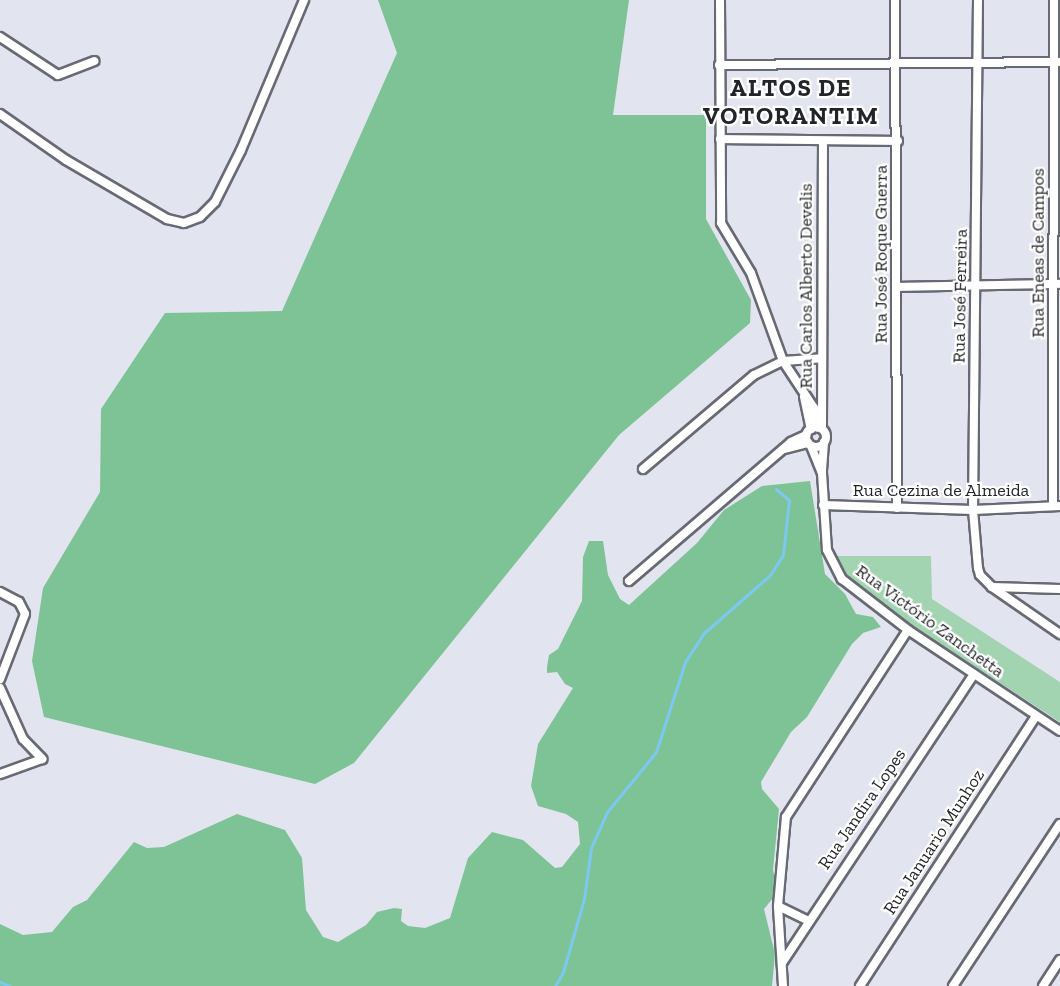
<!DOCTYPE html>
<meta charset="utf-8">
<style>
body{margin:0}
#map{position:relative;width:1060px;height:986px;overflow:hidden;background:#e2e4ef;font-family:"Zilla Slab",serif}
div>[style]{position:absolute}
.green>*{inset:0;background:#a2d4b2}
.forest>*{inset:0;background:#7ec396}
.stream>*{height:3px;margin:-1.5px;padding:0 1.5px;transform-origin:1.5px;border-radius:1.5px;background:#7bc9f1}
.roads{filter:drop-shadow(2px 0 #686a73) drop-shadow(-2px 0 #686a73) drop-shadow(0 2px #686a73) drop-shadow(0 -2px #686a73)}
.minor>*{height:8px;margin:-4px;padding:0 4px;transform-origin:4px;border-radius:4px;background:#fff}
.minor>.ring{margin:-4px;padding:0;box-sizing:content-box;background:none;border:8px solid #fff;border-radius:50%}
span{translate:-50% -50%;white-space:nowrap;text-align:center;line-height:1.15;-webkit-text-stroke:4.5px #fff;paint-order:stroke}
.street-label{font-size:18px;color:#232427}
.district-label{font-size:24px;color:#232427;font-weight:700;letter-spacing:1.5px}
</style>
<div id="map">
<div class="green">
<div style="clip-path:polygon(834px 556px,931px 556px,932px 599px,1060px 682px,1060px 722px,881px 605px,850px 582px)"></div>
</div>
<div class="forest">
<div style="clip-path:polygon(378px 0,629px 0,613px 115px,706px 115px,706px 219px,751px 300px,750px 323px,619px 435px,354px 763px,315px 784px,44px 717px,32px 661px,43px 588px,100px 492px,101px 409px,165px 313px,282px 311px,397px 53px)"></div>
<div style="clip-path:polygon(810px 481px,825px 574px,845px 594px,856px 614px,873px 617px,881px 627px,863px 633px,852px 644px,807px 717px,791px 732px,761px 782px,762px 789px,779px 809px,773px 870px,778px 892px,764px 909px,775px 954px,772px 986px,0 986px,0 924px,23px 935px,52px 932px,73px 907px,87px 900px,134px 842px,147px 848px,164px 847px,237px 814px,285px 830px,302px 858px,306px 910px,323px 937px,338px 942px,366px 925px,377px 912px,394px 908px,402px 909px,401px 921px,408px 926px,425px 928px,450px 918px,468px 858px,492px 832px,523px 840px,555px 868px,562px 867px,580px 844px,578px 822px,566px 814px,538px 806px,531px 786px,538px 744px,573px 688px,565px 684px,557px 672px,547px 673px,547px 667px,549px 655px,558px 649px,582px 601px,583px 557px,589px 541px,603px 541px,608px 575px,620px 599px,629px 605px,697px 543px,724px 510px,762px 486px)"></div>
</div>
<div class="stream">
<div style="left:0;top:982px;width:11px;rotate:22deg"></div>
<div style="left:555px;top:986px;width:16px;rotate:-60deg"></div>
<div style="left:563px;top:972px;width:76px;rotate:-74deg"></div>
<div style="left:584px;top:899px;width:51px;rotate:-82.2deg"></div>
<div style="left:591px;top:848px;width:39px;rotate:-66deg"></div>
<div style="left:607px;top:812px;width:77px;rotate:-50.8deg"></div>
<div style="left:656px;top:752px;width:95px;rotate:-72.1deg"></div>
<div style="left:685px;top:662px;width:35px;rotate:-57deg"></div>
<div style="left:704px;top:633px;width:88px;rotate:-41.3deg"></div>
<div style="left:770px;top:575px;width:24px;rotate:-57deg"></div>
<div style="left:783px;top:555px;width:55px;rotate:-83.8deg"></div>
<div style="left:789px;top:500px;width:17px;rotate:-140deg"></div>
</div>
<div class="roads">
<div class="minor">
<div style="left:720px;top:0;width:223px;rotate:89.7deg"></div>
<div style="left:721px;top:223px;width:58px;rotate:59deg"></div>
<div style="left:751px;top:273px;width:94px;rotate:70deg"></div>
<div style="left:783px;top:361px;width:56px;rotate:56.6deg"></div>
<div style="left:814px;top:408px;width:20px;rotate:79deg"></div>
<div style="left:895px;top:0;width:508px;rotate:89.77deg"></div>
<div style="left:978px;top:0;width:510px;rotate:90.56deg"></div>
<div style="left:973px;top:510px;width:58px;rotate:85.1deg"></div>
<div style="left:978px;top:568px;width:7px;rotate:74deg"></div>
<div style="left:980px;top:575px;width:17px;rotate:45deg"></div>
<div style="left:992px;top:587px;width:83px;rotate:34.7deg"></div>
<div style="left:0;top:37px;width:69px;rotate:33.2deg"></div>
<div style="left:58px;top:75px;width:39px;rotate:-21deg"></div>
<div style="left:719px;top:65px;width:341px;rotate:-0.5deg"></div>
<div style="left:0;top:114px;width:80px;rotate:34.9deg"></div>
<div style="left:66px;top:160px;width:117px;rotate:30.3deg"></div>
<div style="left:167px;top:219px;width:17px;rotate:13deg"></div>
<div style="left:184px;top:223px;width:17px;rotate:-21deg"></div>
<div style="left:200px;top:217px;width:21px;rotate:-45deg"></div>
<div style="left:215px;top:202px;width:58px;rotate:-63.4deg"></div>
<div style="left:241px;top:150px;width:163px;rotate:-67.2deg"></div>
<div style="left:720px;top:139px;width:178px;rotate:0.6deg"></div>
<div style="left:898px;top:287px;width:162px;rotate:-1.1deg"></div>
<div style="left:804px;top:397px;width:33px;rotate:78deg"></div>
<div style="left:822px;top:426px;width:284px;rotate:-89.8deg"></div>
<div class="ring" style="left:806px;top:427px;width:12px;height:12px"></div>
<div style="left:824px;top:442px;width:31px;rotate:94deg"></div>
<div style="left:822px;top:473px;width:77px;rotate:86.3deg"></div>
<div style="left:827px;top:550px;width:33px;rotate:63deg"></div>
<div style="left:842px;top:579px;width:83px;rotate:37.7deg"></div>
<div style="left:908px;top:630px;width:182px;rotate:33.6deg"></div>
<div style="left:811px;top:446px;width:29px;rotate:68deg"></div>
<div style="left:784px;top:449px;width:25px;rotate:-14deg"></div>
<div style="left:643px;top:469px;width:145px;rotate:-40.3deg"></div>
<div style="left:754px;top:375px;width:32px;rotate:-26deg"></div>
<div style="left:783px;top:361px;width:39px;rotate:-4deg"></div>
<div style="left:823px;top:505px;width:150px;rotate:1.9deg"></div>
<div style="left:973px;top:510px;width:87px;rotate:-2.6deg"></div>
<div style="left:1053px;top:506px;width:506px;rotate:-89.89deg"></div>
<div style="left:629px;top:581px;width:213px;rotate:-40.6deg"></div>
<div style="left:791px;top:442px;width:17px;rotate:-25deg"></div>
<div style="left:992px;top:587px;width:68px;rotate:1.7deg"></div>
<div style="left:0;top:592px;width:21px;rotate:28deg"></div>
<div style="left:19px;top:602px;width:13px;rotate:63deg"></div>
<div style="left:25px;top:614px;width:70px;rotate:111deg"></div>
<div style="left:0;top:688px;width:56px;rotate:65.7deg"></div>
<div style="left:23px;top:739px;width:28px;rotate:46deg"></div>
<div style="left:42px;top:759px;width:45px;rotate:160.3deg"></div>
<div style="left:778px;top:906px;width:32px;rotate:26deg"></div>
<div style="left:782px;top:963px;width:347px;rotate:-56.4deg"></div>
<div style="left:783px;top:986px;width:80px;rotate:-93.6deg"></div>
<div style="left:778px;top:906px;width:89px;rotate:-84.9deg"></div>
<div style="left:786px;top:817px;width:223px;rotate:-56.9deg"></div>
<div style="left:860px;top:986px;width:322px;rotate:-56.9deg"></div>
<div style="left:953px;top:986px;width:194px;rotate:-56.6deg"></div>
<div style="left:1043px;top:986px;width:31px;rotate:-57deg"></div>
</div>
</div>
<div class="street-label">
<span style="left:1038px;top:253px;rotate:-90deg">Rua Eneas de Campos</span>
<span style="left:881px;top:254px;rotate:-90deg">Rua José Roque Guerra</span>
<span style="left:806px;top:286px;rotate:-90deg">Rua Carlos Alberto Develis</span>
<span style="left:960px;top:296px;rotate:-89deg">Rua José Ferreira</span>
<span style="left:941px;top:490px">Rua Cezina de Almeida</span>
<span style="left:930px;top:621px;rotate:36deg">Rua Victório Zanchetta</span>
<span style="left:862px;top:809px;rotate:-56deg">Rua Jandira Lopes</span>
<span style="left:934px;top:842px;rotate:-57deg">Rua Januario Munhoz</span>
</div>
<div class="district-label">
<span style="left:791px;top:102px">ALTOS DE<br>VOTORANTIM</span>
</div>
</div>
